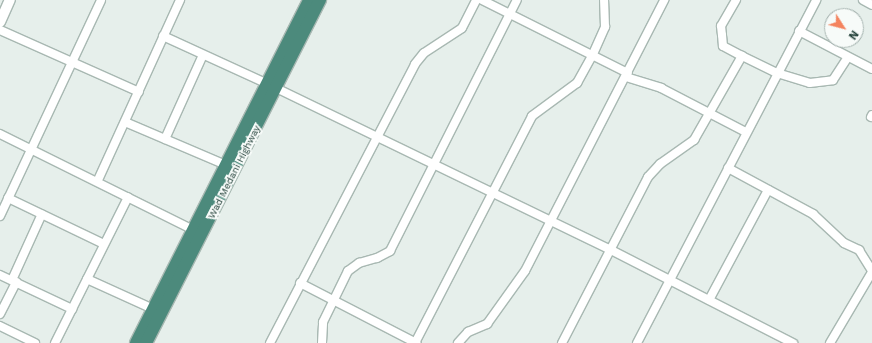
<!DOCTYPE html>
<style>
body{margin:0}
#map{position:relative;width:872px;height:343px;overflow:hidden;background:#e6efeb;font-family:"Work Sans",sans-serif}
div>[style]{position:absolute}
.roads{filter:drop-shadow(1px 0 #a8b8b2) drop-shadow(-1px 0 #a8b8b2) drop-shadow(0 1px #a8b8b2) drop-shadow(0 -1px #a8b8b2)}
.minor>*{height:8px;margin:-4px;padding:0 4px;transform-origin:4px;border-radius:4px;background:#fff}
.tertiary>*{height:10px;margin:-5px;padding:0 5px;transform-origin:5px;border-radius:5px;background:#fff}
.trunk>*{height:12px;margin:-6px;padding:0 6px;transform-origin:6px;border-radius:6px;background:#4c8a7c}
span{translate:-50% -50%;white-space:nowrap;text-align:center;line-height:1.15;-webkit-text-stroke:4px #f7fbf9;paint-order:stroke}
.street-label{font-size:10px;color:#24423a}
.north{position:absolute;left:824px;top:8px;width:40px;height:40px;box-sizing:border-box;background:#f7fbf9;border:1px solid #a3b1ad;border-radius:50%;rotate:126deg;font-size:11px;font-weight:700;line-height:16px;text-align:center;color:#24423a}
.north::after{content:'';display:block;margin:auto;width:14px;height:18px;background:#f4845f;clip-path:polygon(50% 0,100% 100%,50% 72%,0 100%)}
</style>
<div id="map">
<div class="roads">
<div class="minor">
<div style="left:482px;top:0;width:163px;rotate:26.6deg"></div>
<div style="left:736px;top:0;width:30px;rotate:120deg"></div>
<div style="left:721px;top:26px;width:9px;rotate:84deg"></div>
<div style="left:722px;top:35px;width:11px;rotate:85deg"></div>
<div style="left:723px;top:46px;width:21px;rotate:28deg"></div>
<div style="left:742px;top:56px;width:39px;rotate:26deg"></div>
<div style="left:777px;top:73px;width:34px;rotate:17deg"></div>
<div style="left:810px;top:83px;width:23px;rotate:-7deg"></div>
<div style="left:833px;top:80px;width:27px;rotate:-57deg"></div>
<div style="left:863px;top:0;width:10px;rotate:29deg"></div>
<div style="left:0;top:30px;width:152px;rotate:24deg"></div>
<div style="left:799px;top:31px;width:82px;rotate:27.5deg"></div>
<div style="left:163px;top:36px;width:115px;rotate:24.6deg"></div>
<div style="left:626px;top:77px;width:37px;rotate:17deg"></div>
<div style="left:661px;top:88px;width:96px;rotate:27.4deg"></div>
<div style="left:276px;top:88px;width:370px;rotate:25.8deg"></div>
<div style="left:609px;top:249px;width:207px;rotate:27.1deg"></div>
<div style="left:871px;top:117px;width:2px;rotate:-63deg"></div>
<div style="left:125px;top:122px;width:110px;rotate:23.1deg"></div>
<div style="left:0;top:134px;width:216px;rotate:26.4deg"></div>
<div style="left:165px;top:139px;width:92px;rotate:-65.7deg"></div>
<div style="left:728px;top:168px;width:97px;rotate:28.4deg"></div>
<div style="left:813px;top:214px;width:42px;rotate:43.1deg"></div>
<div style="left:844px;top:243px;width:17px;rotate:25deg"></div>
<div style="left:859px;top:250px;width:25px;rotate:58deg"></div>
<div style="left:98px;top:180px;width:198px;rotate:-65.5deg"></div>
<div style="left:8px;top:198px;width:106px;rotate:25.6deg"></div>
<div style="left:0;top:216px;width:238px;rotate:-64.9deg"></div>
<div style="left:0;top:275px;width:80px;rotate:25.3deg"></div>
<div style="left:87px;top:279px;width:72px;rotate:24.4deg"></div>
<div style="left:12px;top:280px;width:72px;rotate:-65.6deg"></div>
<div style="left:300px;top:283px;width:131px;rotate:27.3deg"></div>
<div style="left:709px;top:300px;width:125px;rotate:-61.8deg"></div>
<div style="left:0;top:314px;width:36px;rotate:-63deg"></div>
<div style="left:0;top:326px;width:39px;rotate:26deg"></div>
<div style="left:55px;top:343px;width:163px;rotate:-63.4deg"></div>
<div style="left:270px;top:343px;width:314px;rotate:-62.5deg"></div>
<div style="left:415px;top:64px;width:14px;rotate:-51deg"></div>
<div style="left:424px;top:53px;width:45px;rotate:-33.3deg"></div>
<div style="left:462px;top:28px;width:31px;rotate:-63deg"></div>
<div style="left:322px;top:343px;width:21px;rotate:-87deg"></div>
<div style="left:323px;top:322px;width:57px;rotate:-63.9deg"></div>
<div style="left:348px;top:271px;width:14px;rotate:-36deg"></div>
<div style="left:359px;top:263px;width:19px;rotate:-16deg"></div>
<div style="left:377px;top:258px;width:15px;rotate:-28deg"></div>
<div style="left:390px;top:251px;width:281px;rotate:-63.2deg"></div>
<div style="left:415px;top:343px;width:255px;rotate:-62.7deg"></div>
<div style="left:532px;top:116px;width:56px;rotate:-36.3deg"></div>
<div style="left:577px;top:83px;width:33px;rotate:-61deg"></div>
<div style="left:593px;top:54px;width:30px;rotate:-66deg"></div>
<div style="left:605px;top:27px;width:27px;rotate:-92deg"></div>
<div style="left:458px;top:343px;width:15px;rotate:-48deg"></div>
<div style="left:468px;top:332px;width:21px;rotate:-23deg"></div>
<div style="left:487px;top:324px;width:65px;rotate:-54.4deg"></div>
<div style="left:525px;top:271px;width:305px;rotate:-62.8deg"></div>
<div style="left:562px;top:343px;width:187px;rotate:-62.6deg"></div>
<div style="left:648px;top:177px;width:18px;rotate:-47deg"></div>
<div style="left:660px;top:164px;width:42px;rotate:-35.2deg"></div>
<div style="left:694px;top:140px;width:97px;rotate:-60.3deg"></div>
<div style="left:637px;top:343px;width:387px;rotate:-62.4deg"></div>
<div style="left:830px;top:343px;width:82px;rotate:-59.4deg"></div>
</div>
<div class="tertiary">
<div style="left:0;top:22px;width:24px;rotate:-66deg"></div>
</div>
<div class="trunk">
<div style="left:136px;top:343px;width:384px;rotate:-63.2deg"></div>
<div style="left:146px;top:343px;width:385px;rotate:-63.1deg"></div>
</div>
</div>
<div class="street-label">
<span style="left:234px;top:172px;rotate:-63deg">Wad Medani Highway</span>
</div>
<div class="north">N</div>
</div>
